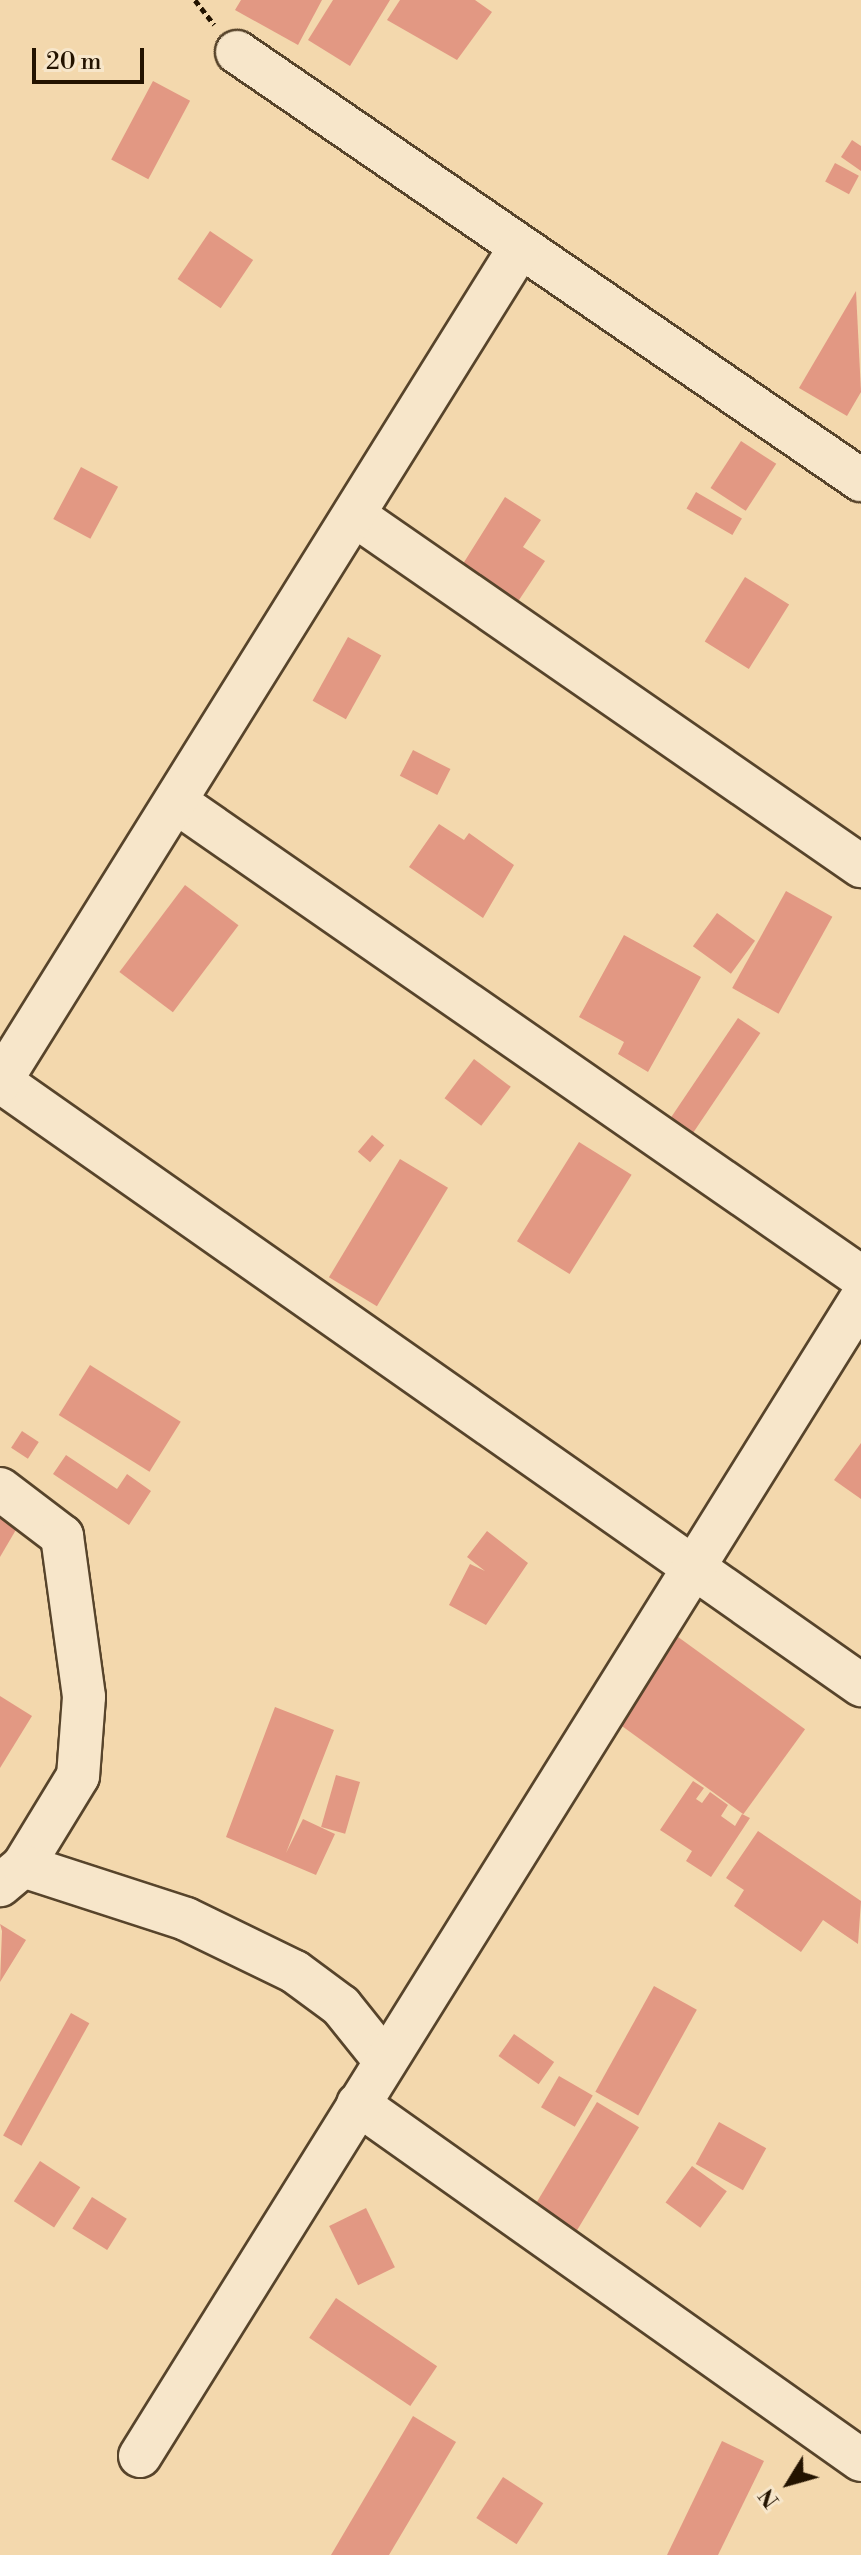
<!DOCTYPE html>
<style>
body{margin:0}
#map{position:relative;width:861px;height:2555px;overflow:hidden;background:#f3d8ad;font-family:"Libre Bodoni",serif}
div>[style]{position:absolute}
.building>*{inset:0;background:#e29883;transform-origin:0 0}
.path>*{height:5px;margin-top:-2.5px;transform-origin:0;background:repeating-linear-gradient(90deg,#231300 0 6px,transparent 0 10px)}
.roads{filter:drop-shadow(2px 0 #57442b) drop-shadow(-2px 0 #57442b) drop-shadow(0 2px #57442b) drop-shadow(0 -2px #57442b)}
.minor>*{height:42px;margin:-21px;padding:0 21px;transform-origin:21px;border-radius:21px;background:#f7e6ca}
span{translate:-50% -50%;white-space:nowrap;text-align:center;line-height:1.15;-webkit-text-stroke:7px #f7e6ca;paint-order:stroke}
.north{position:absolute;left:749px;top:2443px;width:80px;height:80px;-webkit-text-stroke:6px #f7e6ca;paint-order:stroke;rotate:233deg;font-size:22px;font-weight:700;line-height:32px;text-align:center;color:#231300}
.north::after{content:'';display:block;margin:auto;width:28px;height:36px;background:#231300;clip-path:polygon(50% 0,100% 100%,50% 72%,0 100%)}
.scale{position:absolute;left:32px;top:48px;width:112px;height:36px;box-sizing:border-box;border:4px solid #231300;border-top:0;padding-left:10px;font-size:24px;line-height:28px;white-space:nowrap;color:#231300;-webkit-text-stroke:6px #f7e6ca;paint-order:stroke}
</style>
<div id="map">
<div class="building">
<div style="clip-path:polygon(241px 0,322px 0,298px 45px,235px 10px)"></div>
<div style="clip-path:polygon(333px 0,390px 0,350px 66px,308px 40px)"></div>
<div style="clip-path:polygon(400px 0,475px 0,492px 12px,457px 60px,387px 20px)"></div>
<div style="left:153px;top:81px;width:42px;height:89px;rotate:28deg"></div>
<div style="clip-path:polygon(852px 140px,861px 146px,861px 171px,841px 157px)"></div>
<div style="left:835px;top:163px;width:27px;height:21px;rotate:28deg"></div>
<div style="left:210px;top:231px;width:52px;height:58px;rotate:34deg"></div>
<div style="clip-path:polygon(856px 291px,861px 392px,847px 416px,799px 388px)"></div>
<div style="left:741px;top:441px;width:42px;height:56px;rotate:33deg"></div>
<div style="left:81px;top:467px;width:42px;height:59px;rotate:28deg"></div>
<div style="left:696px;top:492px;width:53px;height:19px;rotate:30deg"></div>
<div style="clip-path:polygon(505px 497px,541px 520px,523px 547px,545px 561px,517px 603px,461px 567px)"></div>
<div style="left:745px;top:577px;width:52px;height:76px;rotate:32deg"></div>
<div style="left:348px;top:637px;width:38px;height:73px;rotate:29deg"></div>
<div style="left:413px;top:750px;width:42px;height:29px;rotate:27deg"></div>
<div style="clip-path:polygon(439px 824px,464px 840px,469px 833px,514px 865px,483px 918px,409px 867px)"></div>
<div style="left:185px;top:885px;width:67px;height:109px;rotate:37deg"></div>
<div style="left:786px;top:891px;width:53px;height:111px;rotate:29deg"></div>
<div style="left:717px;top:913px;width:47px;height:41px;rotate:36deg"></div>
<div style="clip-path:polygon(624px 935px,701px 977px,648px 1072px,618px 1054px,624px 1042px,579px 1017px)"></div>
<div style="left:738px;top:1018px;width:27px;height:122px;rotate:34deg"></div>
<div style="left:474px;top:1059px;width:46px;height:49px;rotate:37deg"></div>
<div style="left:372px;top:1135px;width:16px;height:22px;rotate:40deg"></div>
<div style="left:579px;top:1142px;width:62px;height:117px;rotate:32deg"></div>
<div style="left:400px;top:1159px;width:56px;height:138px;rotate:31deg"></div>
<div style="left:90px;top:1365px;width:107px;height:59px;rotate:32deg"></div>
<div style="left:22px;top:1431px;width:20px;height:20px;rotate:33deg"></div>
<div style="clip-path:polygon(861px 1443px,861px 1499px,834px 1480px)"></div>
<div style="clip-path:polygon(66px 1455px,117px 1489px,127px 1474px,151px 1491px,129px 1525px,53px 1474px)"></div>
<div style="clip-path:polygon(0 1518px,17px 1528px,0 1557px)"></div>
<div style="clip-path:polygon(487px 1531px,528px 1563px,486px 1625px,449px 1605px,470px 1564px,485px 1571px,467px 1557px)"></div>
<div style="left:674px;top:1634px;width:162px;height:105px;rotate:36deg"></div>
<div style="clip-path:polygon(0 1696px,32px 1716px,0 1768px)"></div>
<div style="clip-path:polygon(275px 1707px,334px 1730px,286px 1853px,303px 1819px,335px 1834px,316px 1875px,226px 1837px)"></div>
<div style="left:336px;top:1775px;width:25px;height:54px;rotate:16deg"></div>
<div style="clip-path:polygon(693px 1781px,704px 1788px,696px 1799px,702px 1803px,710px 1792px,728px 1805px,721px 1816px,735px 1826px,742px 1814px,750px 1818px,711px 1877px,686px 1861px,692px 1851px,660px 1830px)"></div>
<div style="clip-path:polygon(758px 1831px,861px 1901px,858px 1944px,823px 1920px,801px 1952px,734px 1906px,744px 1890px,726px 1878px)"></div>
<div style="clip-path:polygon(0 1924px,26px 1940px,0 1982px,2px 1931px)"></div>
<div style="left:654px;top:1986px;width:49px;height:121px;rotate:29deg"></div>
<div style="left:71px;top:2013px;width:21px;height:140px;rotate:29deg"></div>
<div style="left:514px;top:2034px;width:49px;height:27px;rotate:35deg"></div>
<div style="left:559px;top:2076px;width:39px;height:36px;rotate:30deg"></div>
<div style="left:597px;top:2102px;width:49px;height:134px;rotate:31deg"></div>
<div style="left:719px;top:2122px;width:54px;height:48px;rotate:29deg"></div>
<div style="left:40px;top:2161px;width:48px;height:48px;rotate:33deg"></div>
<div style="left:692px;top:2166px;width:43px;height:45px;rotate:36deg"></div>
<div style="left:92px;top:2197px;width:41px;height:37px;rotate:32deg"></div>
<div style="left:366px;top:2208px;width:66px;height:41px;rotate:64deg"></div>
<div style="left:336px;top:2298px;width:122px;height:48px;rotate:34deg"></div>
<div style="clip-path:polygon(413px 2416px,456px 2442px,389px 2555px,331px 2555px)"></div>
<div style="clip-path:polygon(722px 2441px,764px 2461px,718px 2555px,667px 2555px)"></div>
<div style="left:503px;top:2477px;width:48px;height:49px;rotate:33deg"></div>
</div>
<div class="path">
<div style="left:195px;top:0;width:31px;rotate:52deg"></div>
</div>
<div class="roads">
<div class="minor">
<div style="left:237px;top:52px;width:757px;rotate:34.45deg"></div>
<div style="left:354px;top:515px;width:617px;rotate:34.7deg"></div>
<div style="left:176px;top:802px;width:834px;rotate:34.74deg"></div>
<div style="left:0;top:1081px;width:1052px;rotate:35.05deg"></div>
<div style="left:0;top:1082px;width:981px;rotate:-58.08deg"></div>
<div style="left:0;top:1489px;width:78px;rotate:37.2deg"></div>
<div style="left:62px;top:1536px;width:162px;rotate:82.2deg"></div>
<div style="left:84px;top:1697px;width:79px;rotate:94.3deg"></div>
<div style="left:78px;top:1776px;width:105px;rotate:121.4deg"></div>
<div style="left:23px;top:1866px;width:30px;rotate:140deg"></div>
<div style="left:23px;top:1866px;width:171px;rotate:18deg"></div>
<div style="left:186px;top:1919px;width:121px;rotate:25.9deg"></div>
<div style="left:295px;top:1972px;width:57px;rotate:36.5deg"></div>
<div style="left:341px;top:2006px;width:70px;rotate:51.3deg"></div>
<div style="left:358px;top:2104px;width:616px;rotate:35.29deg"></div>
<div style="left:140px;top:2456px;width:1363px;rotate:-58.07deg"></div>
</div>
</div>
<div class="north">N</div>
<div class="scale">20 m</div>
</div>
